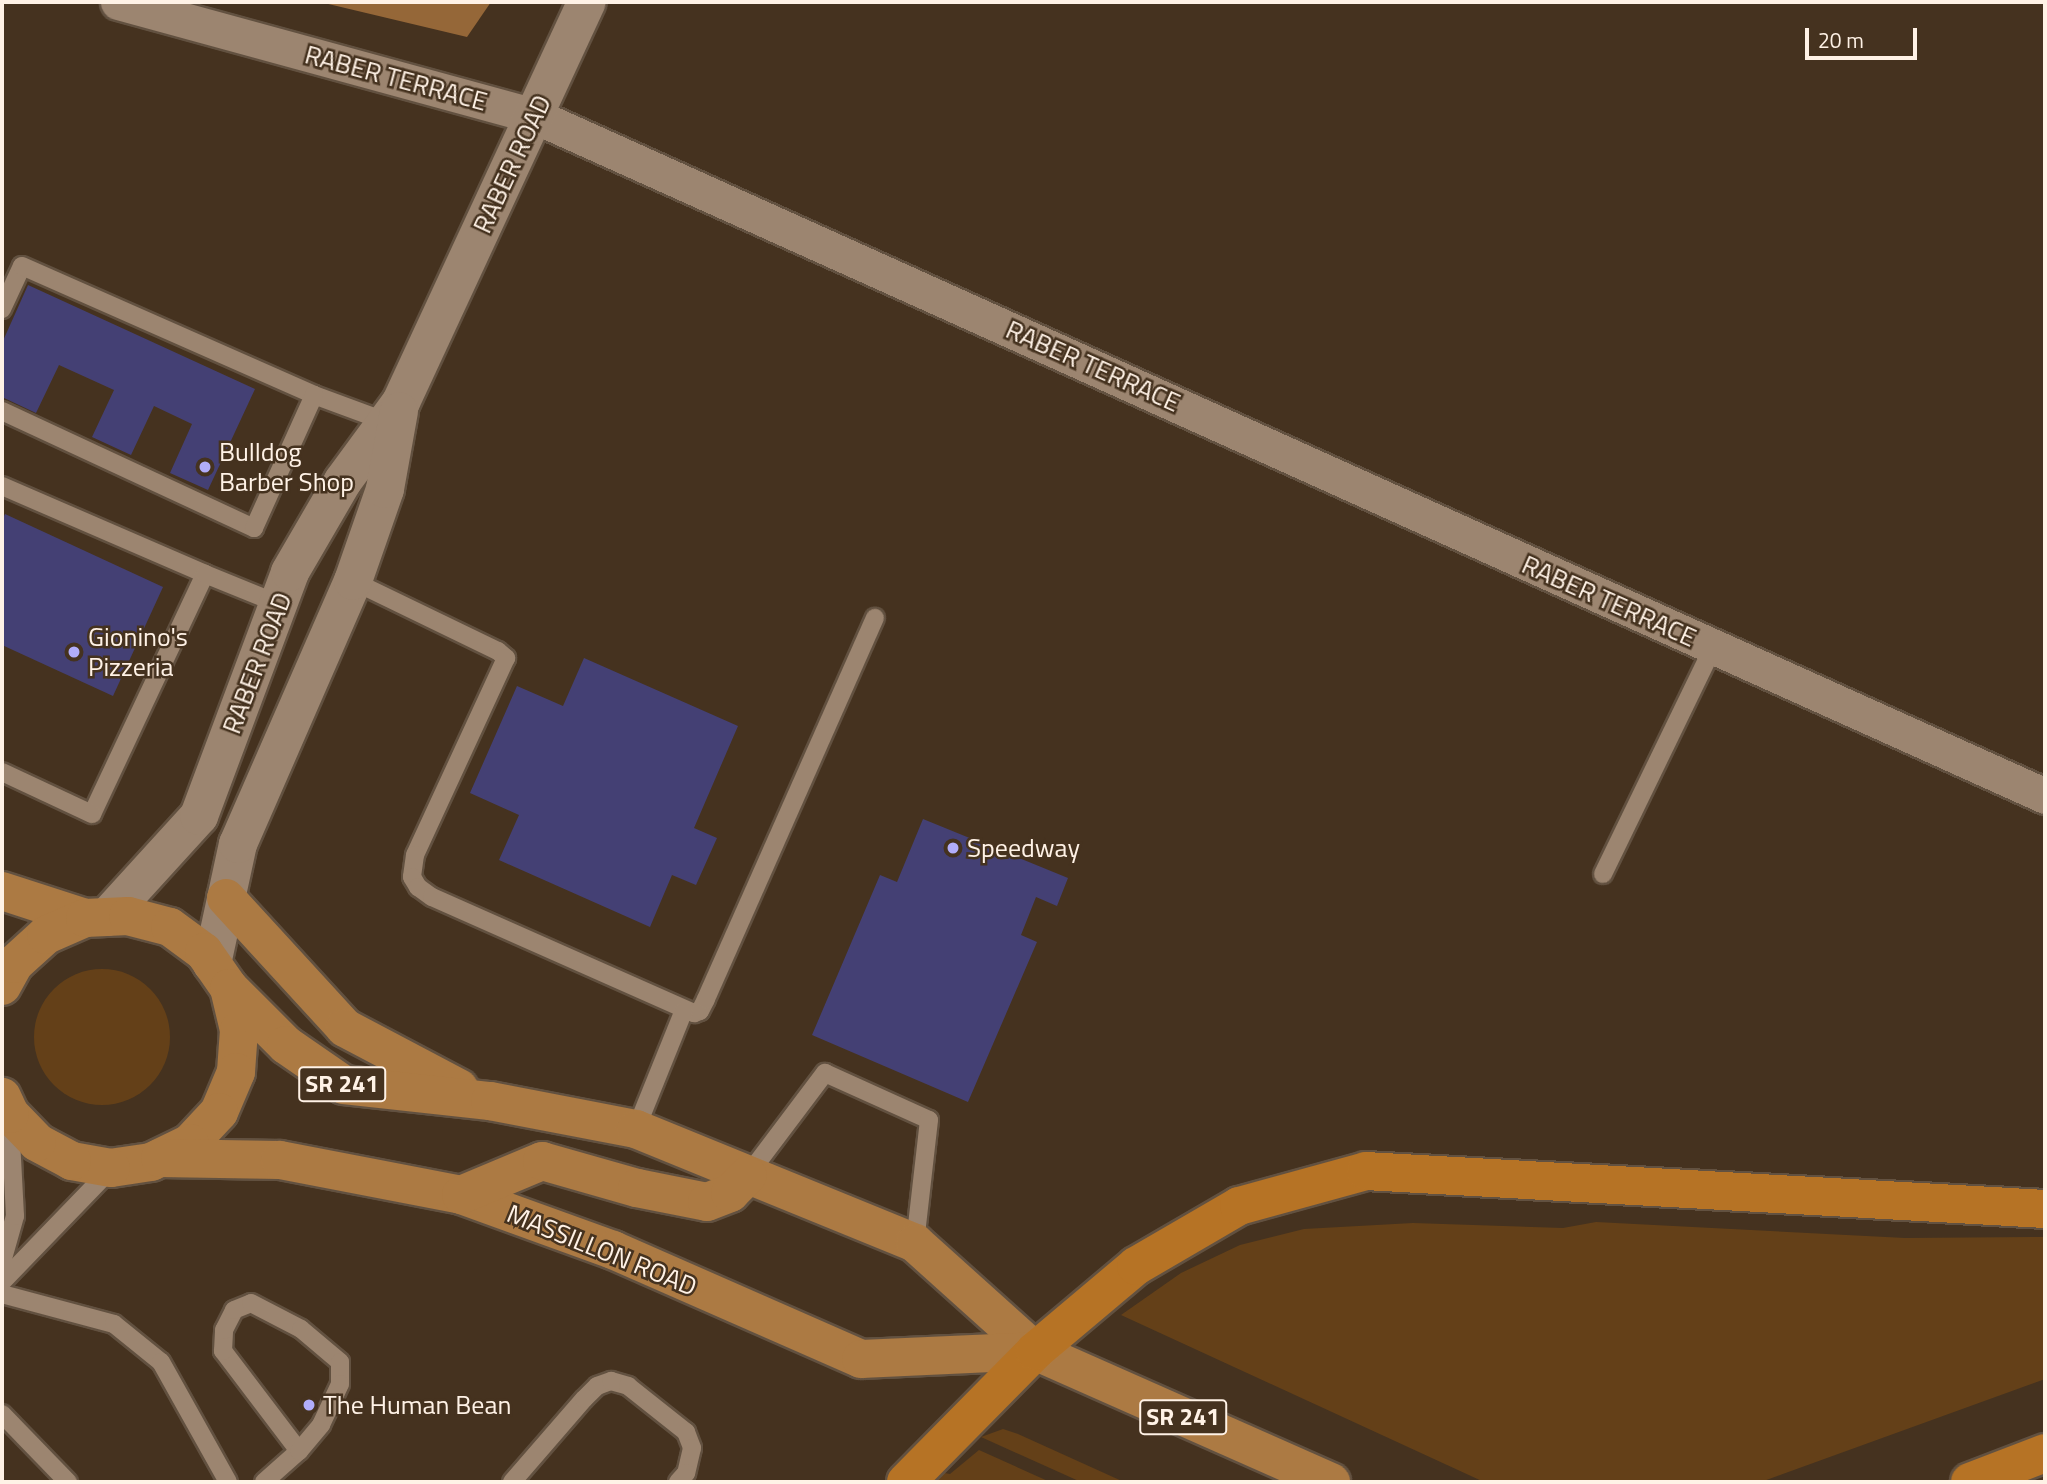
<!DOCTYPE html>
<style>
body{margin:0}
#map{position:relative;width:2047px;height:1484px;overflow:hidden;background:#45321f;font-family:"Titillium Web",sans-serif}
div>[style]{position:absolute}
.green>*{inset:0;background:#644018}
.round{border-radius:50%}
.forest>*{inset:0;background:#956738}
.building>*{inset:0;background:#444074}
.roads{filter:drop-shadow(2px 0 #625140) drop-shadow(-2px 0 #625140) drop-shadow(0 2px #625140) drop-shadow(0 -2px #625140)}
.service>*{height:18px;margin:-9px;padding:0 9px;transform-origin:9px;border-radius:9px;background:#9c8570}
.minor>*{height:35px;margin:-17.5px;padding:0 17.5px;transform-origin:17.5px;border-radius:17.5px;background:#9c8570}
.tertiary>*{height:38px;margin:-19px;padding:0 19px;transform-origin:19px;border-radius:19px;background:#9c8570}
.primary>*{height:38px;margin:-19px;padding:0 19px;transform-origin:19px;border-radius:19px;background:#ac7a43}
.motorway>*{height:38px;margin:-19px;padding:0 19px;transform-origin:19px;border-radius:19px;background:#b67325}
.dots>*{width:19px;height:19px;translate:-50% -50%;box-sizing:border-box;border:4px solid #45321f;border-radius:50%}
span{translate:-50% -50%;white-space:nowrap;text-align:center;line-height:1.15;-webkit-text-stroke:5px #45321f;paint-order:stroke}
.shield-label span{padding:2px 5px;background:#45321f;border:2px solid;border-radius:5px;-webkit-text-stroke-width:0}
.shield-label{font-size:24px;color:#fff2e6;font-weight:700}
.street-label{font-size:26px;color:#fff2e6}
.poi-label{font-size:26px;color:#fff2e6}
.left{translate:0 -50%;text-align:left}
.frame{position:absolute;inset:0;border:4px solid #fff2e6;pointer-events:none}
.scale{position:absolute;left:1805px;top:28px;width:112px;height:32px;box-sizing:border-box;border:4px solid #fff2e6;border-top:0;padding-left:9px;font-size:21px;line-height:24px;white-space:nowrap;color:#fff2e6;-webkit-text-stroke:5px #45321f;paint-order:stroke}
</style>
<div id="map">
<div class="green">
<div class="round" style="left:34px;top:969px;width:136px;height:136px"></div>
<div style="clip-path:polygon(1596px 1222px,1905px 1238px,2045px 1237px,2045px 1379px,1761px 1482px,1484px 1482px,1121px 1315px,1181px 1273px,1240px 1245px,1304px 1229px,1413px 1223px,1563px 1228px)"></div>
<div style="clip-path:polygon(1003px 1429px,1018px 1434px,1124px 1482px,1081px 1482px,981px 1437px)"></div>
<div style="clip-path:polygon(979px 1450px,1050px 1482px,928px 1482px,939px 1472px,950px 1474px)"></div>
</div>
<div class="forest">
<div style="clip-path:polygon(320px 2px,491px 2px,467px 37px)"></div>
</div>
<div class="building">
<div style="clip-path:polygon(28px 285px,255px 389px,208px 490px,170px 473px,192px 424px,154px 406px,131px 455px,92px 437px,114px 390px,59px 365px,36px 413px,2px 397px,2px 343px)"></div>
<div style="clip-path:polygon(5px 514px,163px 587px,113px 696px,2px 645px,2px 521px)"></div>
<div style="clip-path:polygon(584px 658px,738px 726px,694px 828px,717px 838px,696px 885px,672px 875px,650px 927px,499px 860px,519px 815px,470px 793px,517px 686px,563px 706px)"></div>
<div style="clip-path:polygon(923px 819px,1068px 878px,1057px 906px,1036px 897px,1021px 935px,1037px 942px,968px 1102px,812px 1035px,880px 875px,897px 882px)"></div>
</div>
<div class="roads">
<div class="service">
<div style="left:2px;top:309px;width:47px;rotate:-65.1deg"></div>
<div style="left:22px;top:266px;width:319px;rotate:23.8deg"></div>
<div style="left:314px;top:395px;width:78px;rotate:20.3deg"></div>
<div style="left:2px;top:411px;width:278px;rotate:24.9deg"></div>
<div style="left:254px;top:528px;width:146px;rotate:-65.7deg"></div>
<div style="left:2px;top:486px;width:221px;rotate:23.4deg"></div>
<div style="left:205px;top:574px;width:265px;rotate:115.2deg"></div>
<div style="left:92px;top:814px;width:99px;rotate:-155deg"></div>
<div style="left:205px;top:574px;width:80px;rotate:22.1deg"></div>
<div style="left:353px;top:581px;width:161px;rotate:25.8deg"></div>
<div style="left:498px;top:651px;width:11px;rotate:41deg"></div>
<div style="left:506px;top:658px;width:217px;rotate:114.8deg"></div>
<div style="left:415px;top:855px;width:22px;rotate:98deg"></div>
<div style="left:412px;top:877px;width:12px;rotate:59deg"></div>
<div style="left:418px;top:887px;width:17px;rotate:36deg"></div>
<div style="left:432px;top:897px;width:287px;rotate:23.9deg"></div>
<div style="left:694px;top:1013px;width:6px;rotate:-18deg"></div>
<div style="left:700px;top:1011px;width:13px;rotate:-63deg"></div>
<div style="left:706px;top:999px;width:417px;rotate:-66.1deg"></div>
<div style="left:1603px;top:874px;width:252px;rotate:-64.1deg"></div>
<div style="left:636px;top:1129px;width:128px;rotate:-68deg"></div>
<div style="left:748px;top:1175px;width:128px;rotate:-53deg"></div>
<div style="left:825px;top:1073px;width:114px;rotate:24.3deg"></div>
<div style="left:929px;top:1120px;width:124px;rotate:96.5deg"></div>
<div style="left:2px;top:1262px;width:48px;rotate:-74.2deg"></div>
<div style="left:15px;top:1216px;width:95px;rotate:-93deg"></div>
<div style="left:2px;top:1282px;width:157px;rotate:-46deg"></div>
<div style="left:2px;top:1294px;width:116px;rotate:15deg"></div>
<div style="left:114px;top:1324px;width:60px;rotate:39deg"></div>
<div style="left:161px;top:1362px;width:137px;rotate:60.8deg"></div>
<div style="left:2px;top:1414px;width:95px;rotate:45.9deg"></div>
<div style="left:264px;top:1482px;width:47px;rotate:-41.5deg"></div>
<div style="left:299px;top:1451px;width:126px;rotate:-127.2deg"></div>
<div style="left:223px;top:1351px;width:21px;rotate:-87deg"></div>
<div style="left:224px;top:1330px;width:22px;rotate:-63deg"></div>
<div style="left:234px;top:1310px;width:18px;rotate:-22deg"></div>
<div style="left:251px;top:1303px;width:56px;rotate:27.5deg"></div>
<div style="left:301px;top:1329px;width:51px;rotate:40.2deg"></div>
<div style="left:340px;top:1362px;width:22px;rotate:90deg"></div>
<div style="left:340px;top:1384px;width:45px;rotate:114.9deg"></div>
<div style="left:321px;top:1425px;width:34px;rotate:130deg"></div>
<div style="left:512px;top:1482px;width:110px;rotate:-49.1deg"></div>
<div style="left:584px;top:1399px;width:18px;rotate:-45deg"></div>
<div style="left:597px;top:1386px;width:15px;rotate:-20deg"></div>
<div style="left:611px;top:1381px;width:18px;rotate:16deg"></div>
<div style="left:628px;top:1386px;width:74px;rotate:38.4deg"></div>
<div style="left:686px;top:1432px;width:17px;rotate:69deg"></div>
<div style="left:692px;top:1448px;width:26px;rotate:103deg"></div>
<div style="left:686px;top:1473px;width:12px;rotate:132deg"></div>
</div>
<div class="minor">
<div style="left:118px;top:2px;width:432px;rotate:15.3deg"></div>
<div style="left:535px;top:116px;width:1656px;rotate:24.24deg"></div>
</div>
<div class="tertiary">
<div style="left:107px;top:917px;width:137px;rotate:-47.7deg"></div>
<div style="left:199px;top:816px;width:260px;rotate:-69.5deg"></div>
<div style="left:290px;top:572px;width:105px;rotate:-59.8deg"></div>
<div style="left:343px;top:481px;width:98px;rotate:-53.7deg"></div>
<div style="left:401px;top:402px;width:441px;rotate:-65.1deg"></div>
<div style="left:212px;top:964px;width:123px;rotate:-77.8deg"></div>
<div style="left:238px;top:844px;width:287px;rotate:-66.4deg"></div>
<div style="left:353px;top:581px;width:97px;rotate:-70.8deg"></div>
<div style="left:385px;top:489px;width:79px;rotate:-79.8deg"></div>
</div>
<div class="primary">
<div style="left:2px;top:891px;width:87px;rotate:18deg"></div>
<div style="left:226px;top:898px;width:176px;rotate:47.5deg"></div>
<div style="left:345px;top:1028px;width:129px;rotate:27.8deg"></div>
<div style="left:2px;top:986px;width:25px;rotate:-61deg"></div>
<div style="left:14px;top:964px;width:43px;rotate:-42.2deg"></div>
<div style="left:46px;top:935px;width:43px;rotate:-23.6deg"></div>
<div style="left:85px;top:918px;width:43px;rotate:-2.7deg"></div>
<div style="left:128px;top:916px;width:43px;rotate:14.7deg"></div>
<div style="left:170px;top:927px;width:42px;rotate:36.3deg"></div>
<div style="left:204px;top:952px;width:44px;rotate:55.2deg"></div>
<div style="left:229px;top:988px;width:43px;rotate:76.6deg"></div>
<div style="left:239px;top:1030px;width:42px;rotate:94.1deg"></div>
<div style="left:236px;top:1072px;width:43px;rotate:113deg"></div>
<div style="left:219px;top:1112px;width:42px;rotate:133.1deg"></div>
<div style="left:190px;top:1143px;width:43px;rotate:154deg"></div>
<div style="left:151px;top:1162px;width:40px;rotate:171.5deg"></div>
<div style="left:111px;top:1168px;width:40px;rotate:-170deg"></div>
<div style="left:72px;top:1161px;width:40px;rotate:-152deg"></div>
<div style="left:37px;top:1142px;width:39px;rotate:-134deg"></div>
<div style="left:10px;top:1114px;width:19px;rotate:-115deg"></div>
<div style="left:229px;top:988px;width:81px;rotate:45deg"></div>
<div style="left:286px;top:1045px;width:70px;rotate:34.6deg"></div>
<div style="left:344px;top:1085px;width:147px;rotate:6.3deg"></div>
<div style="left:490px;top:1101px;width:149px;rotate:10.9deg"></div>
<div style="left:636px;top:1129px;width:301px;rotate:22.2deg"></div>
<div style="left:915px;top:1243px;width:161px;rotate:42deg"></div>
<div style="left:1035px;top:1351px;width:324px;rotate:23.9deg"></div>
<div style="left:160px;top:1158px;width:120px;rotate:1deg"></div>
<div style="left:280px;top:1160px;width:184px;rotate:10.9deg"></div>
<div style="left:461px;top:1195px;width:162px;rotate:19.9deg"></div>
<div style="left:613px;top:1250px;width:271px;rotate:23.7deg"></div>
<div style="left:861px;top:1359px;width:174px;rotate:-2.6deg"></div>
<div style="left:461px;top:1195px;width:88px;rotate:-22.8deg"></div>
<div style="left:542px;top:1161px;width:99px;rotate:15.9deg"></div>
<div style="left:637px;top:1188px;width:71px;rotate:11.3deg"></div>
<div style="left:707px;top:1202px;width:25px;rotate:-21deg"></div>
<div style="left:730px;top:1193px;width:25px;rotate:-45deg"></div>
</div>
<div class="motorway">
<div style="left:906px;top:1482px;width:184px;rotate:-45.4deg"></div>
<div style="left:1035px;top:1351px;width:132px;rotate:-40.1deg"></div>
<div style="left:1136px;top:1266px;width:119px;rotate:-30.2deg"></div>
<div style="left:1239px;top:1206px;width:132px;rotate:-15.4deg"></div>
<div style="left:1366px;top:1171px;width:680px;rotate:3.2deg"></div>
<div style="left:1970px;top:1482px;width:80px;rotate:-21.1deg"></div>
</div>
</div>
<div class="dots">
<div style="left:205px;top:467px;background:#b1adfa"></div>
<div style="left:74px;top:652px;background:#b1adfa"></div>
<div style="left:953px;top:848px;background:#b1adfa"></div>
<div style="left:309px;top:1405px;background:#b1adfa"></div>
</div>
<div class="shield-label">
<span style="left:342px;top:1084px">SR 241</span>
<span style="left:1183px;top:1417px">SR 241</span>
</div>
<div class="street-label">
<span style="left:396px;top:78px;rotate:15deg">RABER TERRACE</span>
<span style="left:512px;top:164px;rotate:-65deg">RABER ROAD</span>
<span style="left:1093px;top:366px;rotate:24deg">RABER TERRACE</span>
<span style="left:1609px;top:601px;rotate:24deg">RABER TERRACE</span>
<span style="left:257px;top:663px;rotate:-69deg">RABER ROAD</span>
<span style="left:602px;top:1250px;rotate:22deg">MASSILLON ROAD</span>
</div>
<div class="poi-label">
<span class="left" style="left:219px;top:467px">Bulldog<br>Barber Shop</span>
<span class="left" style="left:88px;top:652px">Gionino's<br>Pizzeria</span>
<span class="left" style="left:967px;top:848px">Speedway</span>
<span class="left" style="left:323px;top:1405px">The Human Bean</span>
</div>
<div class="frame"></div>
<div class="scale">20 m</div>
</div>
